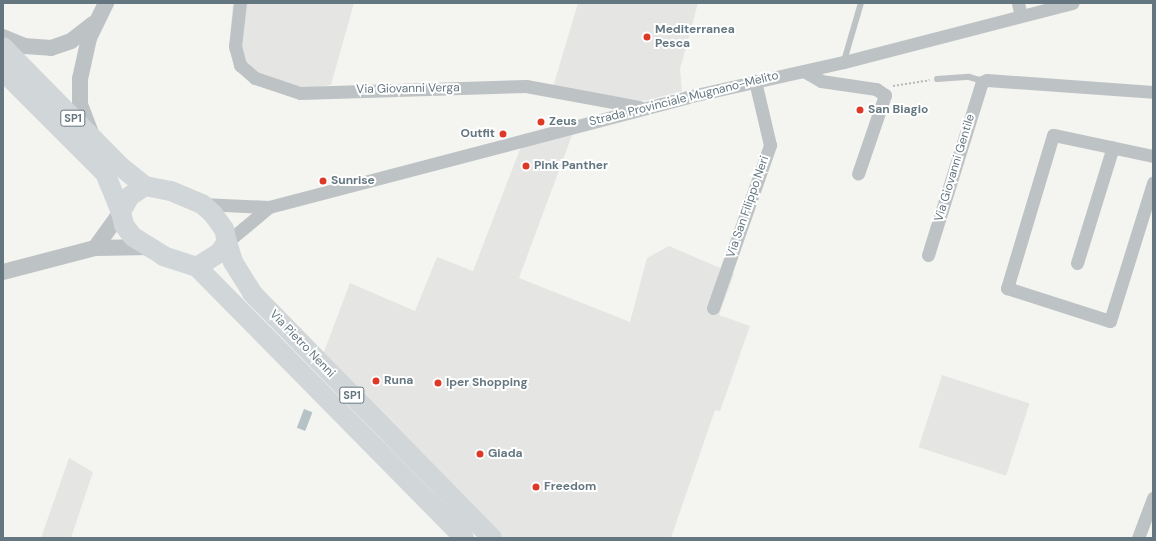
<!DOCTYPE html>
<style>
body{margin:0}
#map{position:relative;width:1156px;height:541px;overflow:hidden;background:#f4f4f0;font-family:"DM Sans",sans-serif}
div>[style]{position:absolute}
.built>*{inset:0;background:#e5e5e4;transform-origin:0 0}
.water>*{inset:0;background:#b5c3c6;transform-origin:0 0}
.path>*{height:2px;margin-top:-1px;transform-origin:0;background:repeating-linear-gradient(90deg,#b7babc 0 2px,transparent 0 4px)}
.service>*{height:6px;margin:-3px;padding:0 3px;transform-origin:3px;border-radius:3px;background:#bdc2c4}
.minor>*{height:13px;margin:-6.5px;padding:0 6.5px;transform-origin:6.5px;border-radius:6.5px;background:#bdc2c4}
.tertiary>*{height:16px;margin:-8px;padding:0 8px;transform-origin:8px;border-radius:8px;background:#bdc2c4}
.primary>*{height:20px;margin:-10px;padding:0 10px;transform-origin:10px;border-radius:10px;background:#d1d6d9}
.dots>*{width:11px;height:11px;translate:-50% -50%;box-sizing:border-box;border:2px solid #fff;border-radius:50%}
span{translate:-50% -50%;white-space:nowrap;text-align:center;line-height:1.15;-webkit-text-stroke:4px #fff;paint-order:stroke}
.shield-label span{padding:1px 3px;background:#fff;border:1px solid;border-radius:3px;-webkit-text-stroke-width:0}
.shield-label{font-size:11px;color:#647781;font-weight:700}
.poi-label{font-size:12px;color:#647781;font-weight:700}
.left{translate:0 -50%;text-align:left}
.right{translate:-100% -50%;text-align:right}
.street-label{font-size:12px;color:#647781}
.frame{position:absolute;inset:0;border:4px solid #647781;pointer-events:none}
</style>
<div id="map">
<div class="built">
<div style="clip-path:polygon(233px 3px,354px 3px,331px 85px,311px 88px,297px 86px,236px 68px,229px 50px)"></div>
<div style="clip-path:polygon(578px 3px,698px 3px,680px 69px,682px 91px,644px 101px,553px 87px)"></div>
<div style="clip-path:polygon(574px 130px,519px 278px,630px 322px,647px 258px,669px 246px,734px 274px,719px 315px,750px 326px,720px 411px,715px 410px,671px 538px,499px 538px,322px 357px,350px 283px,415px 311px,437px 257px,473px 271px,522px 144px)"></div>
<div style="left:942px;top:375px;width:92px;height:76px;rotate:18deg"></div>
<div style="clip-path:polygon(69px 458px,93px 472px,71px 538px,41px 538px)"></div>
</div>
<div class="water">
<div style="left:304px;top:409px;width:9px;height:20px;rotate:21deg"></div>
</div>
<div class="path">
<div style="left:893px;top:86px;width:37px;rotate:-9deg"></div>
</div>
<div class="service">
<div style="left:844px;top:61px;width:60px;rotate:-73.7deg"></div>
<div style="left:937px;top:79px;width:32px;rotate:-4deg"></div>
<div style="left:969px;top:77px;width:15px;rotate:16deg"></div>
</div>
<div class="minor">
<div style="left:240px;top:3px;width:43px;rotate:96.6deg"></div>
<div style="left:235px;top:46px;width:20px;rotate:75deg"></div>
<div style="left:240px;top:65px;width:20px;rotate:41deg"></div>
<div style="left:255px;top:78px;width:47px;rotate:18.4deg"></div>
<div style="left:300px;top:93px;width:226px;rotate:-1.8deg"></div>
<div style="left:526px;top:86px;width:115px;rotate:10.5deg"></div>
<div style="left:1018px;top:3px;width:13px;rotate:77deg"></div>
<div style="left:804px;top:71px;width:20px;rotate:30deg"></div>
<div style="left:821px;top:81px;width:56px;rotate:8.3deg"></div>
<div style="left:876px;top:89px;width:11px;rotate:34deg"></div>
<div style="left:885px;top:95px;width:83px;rotate:108.9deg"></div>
<div style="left:1153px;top:156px;width:102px;rotate:-168.1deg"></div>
<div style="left:1053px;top:135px;width:160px;rotate:106.7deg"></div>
<div style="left:1007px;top:288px;width:108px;rotate:17.8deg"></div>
<div style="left:1110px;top:321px;width:145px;rotate:-72.7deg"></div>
<div style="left:202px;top:204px;width:67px;rotate:2.6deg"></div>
<div style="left:269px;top:207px;width:432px;rotate:-14.7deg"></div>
<div style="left:687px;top:97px;width:161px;rotate:-12.6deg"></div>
<div style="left:844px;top:62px;width:236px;rotate:-14.5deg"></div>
<div style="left:227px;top:242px;width:55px;rotate:-39.8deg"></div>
<div style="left:928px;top:255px;width:181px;rotate:-72.7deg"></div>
<div style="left:982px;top:82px;width:5px;rotate:-22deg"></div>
<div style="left:987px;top:80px;width:166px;rotate:4.1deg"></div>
<div style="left:1077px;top:263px;width:121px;rotate:-72.8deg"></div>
<div style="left:713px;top:308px;width:173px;rotate:-70.7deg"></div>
<div style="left:770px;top:145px;width:66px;rotate:-103.2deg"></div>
<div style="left:1138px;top:538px;width:43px;rotate:-69.4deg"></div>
</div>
<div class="tertiary">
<div style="left:3px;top:37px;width:23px;rotate:23deg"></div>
<div style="left:24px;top:46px;width:27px;rotate:4deg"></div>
<div style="left:51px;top:48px;width:21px;rotate:-19deg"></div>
<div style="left:71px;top:41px;width:28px;rotate:-38deg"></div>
<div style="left:91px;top:133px;width:31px;rotate:-111deg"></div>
<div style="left:80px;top:104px;width:25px;rotate:-90deg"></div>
<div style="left:80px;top:79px;width:42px;rotate:-77.6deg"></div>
<div style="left:89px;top:38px;width:39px;rotate:-64deg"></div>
<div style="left:95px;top:248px;width:44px;rotate:-54.2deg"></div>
<div style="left:3px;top:272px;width:95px;rotate:-14.6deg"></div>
<div style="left:95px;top:248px;width:55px;rotate:-1deg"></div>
</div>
<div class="primary">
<div style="left:3px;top:47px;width:167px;rotate:45.5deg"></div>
<div style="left:120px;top:166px;width:32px;rotate:39deg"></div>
<div style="left:3px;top:71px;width:144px;rotate:45deg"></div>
<div style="left:105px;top:173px;width:42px;rotate:67.7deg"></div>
<div style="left:145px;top:186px;width:26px;rotate:11deg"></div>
<div style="left:171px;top:191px;width:34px;rotate:23deg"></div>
<div style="left:202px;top:204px;width:15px;rotate:42deg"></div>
<div style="left:213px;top:214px;width:19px;rotate:54deg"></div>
<div style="left:224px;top:229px;width:13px;rotate:77deg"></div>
<div style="left:227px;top:242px;width:14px;rotate:126deg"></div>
<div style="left:219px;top:253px;width:26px;rotate:148deg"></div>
<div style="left:197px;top:267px;width:35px;rotate:-162deg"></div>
<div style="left:164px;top:256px;width:36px;rotate:-148deg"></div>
<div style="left:133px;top:237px;width:15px;rotate:-127deg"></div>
<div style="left:124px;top:225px;width:13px;rotate:-103deg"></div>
<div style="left:121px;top:212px;width:18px;rotate:-61deg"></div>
<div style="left:130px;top:196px;width:18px;rotate:-34deg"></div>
<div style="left:227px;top:242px;width:21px;rotate:73deg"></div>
<div style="left:233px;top:262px;width:36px;rotate:58deg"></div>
<div style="left:252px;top:293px;width:343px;rotate:45.6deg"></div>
<div style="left:197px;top:267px;width:380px;rotate:45.4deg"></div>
</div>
<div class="dots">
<div style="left:647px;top:37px;background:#de3926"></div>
<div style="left:860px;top:110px;background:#de3926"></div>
<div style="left:541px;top:122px;background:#de3926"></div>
<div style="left:503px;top:134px;background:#de3926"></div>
<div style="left:526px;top:166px;background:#de3926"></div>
<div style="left:323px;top:181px;background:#de3926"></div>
<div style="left:376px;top:381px;background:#de3926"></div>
<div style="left:438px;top:383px;background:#de3926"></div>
<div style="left:480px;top:454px;background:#de3926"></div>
<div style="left:536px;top:487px;background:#de3926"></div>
</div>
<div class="shield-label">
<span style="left:73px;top:118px">SP1</span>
<span style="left:352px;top:395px">SP1</span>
</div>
<div class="poi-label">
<span class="left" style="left:655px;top:37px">Mediterranea<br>Pesca</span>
<span class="left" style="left:868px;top:110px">San Biagio</span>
<span class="left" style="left:549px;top:122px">Zeus</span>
<span class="right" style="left:495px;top:134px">Outfit</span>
<span class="left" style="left:534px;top:166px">Pink Panther</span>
<span class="left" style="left:331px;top:181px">Sunrise</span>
<span class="left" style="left:384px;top:381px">Runa</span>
<span class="left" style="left:446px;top:383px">Iper Shopping</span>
<span class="left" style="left:488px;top:454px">Giada</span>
<span class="left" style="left:544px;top:487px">Freedom</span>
</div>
<div class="street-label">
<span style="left:408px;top:89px;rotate:-1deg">Via Giovanni Verga</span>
<span style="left:684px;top:99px;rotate:-14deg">Strada Provinciale Mugnano-Melito</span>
<span style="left:955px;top:168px;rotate:-73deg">Via Giovanni Gentile</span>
<span style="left:748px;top:207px;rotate:-71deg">Via San Filippo Neri</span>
<span style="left:302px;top:344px;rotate:46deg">Via Pietro Nenni</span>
</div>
<div class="frame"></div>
</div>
